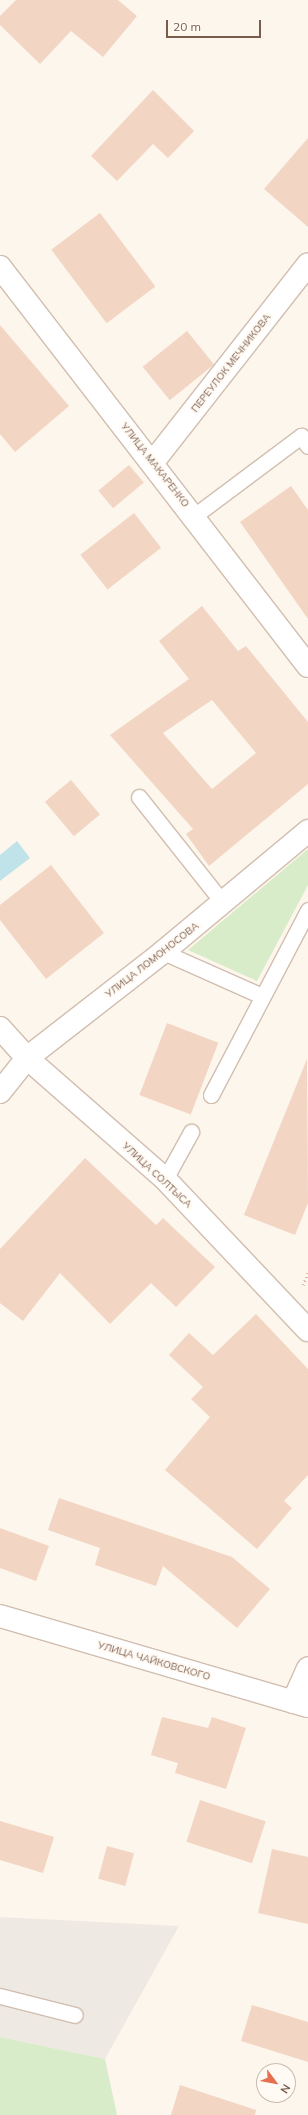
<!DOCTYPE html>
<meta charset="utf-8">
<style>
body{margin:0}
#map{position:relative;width:308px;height:2115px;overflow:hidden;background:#fdf6ec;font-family:Mulish,sans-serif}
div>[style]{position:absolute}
.industrial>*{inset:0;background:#efe9e4}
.green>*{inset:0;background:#d8ecc9}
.water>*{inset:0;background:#bfe3e8}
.building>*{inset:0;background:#f3d5c3;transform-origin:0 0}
.path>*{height:2.5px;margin-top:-1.25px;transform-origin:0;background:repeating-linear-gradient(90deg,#d9b8a5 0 1px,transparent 0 4px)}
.roads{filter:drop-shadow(1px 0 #d1beb0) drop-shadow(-1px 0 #d1beb0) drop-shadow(0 1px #d1beb0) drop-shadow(0 -1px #d1beb0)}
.service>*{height:15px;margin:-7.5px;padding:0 7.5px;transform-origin:7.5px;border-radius:7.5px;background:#fff}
.minor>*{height:22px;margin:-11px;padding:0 11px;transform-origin:11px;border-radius:11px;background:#fff}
span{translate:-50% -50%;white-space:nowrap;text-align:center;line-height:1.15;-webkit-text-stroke:4px #fffaf3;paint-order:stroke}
.street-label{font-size:10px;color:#7a5c4d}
.north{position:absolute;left:256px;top:2063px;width:40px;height:40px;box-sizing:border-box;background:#fffaf3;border:1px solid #cabbb1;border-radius:50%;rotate:122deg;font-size:11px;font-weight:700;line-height:16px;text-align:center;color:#7a5c4d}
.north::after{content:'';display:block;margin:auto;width:14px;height:18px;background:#e76f51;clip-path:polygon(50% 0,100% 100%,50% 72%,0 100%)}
.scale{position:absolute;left:166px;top:20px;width:95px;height:18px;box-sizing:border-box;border:2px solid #7a5c4d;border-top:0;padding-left:5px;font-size:12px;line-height:14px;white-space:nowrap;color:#7a5c4d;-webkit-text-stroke:3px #fffaf3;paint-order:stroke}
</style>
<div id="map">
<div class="industrial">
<div style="clip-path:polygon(0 1917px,179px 1926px,105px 2059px,0 2037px)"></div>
</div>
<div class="green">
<div style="clip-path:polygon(308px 849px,308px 885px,257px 981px,188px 950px)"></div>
<div style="clip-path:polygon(0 2037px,105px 2059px,117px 2115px,0 2115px)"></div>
</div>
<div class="water">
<div style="clip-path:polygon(17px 841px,30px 858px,0 881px,0 855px)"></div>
</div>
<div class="building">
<div style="clip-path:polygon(16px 0,118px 0,137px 16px,103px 57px,71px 31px,40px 64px,0 25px,0 16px)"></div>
<div style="clip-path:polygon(153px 90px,194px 131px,168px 158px,153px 144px,117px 181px,91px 156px)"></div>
<div style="clip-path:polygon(308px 138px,308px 227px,264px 189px)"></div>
<div style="left:100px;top:213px;width:92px;height:61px;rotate:53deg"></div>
<div style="clip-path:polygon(0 325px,69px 406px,15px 452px,0 434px)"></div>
<div style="left:187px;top:331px;width:43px;height:57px;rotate:51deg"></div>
<div style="left:129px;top:465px;width:23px;height:40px;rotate:50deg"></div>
<div style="clip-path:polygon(291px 486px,308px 510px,308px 619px,240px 522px)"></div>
<div style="left:134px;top:513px;width:44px;height:68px;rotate:52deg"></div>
<div style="clip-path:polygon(evenodd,202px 606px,238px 651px,246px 646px,308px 722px,308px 784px,209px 866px,186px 834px,193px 829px,110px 735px,189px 679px,159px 641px,202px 606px,212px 700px,256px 753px,212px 789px,163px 733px,212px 700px)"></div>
<div style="left:71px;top:780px;width:45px;height:34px;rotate:50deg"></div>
<div style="clip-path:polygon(51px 865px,104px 933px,46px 979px,0 920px,0 905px)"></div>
<div style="left:167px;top:1023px;width:55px;height:77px;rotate:21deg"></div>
<div style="clip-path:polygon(307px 1059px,308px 1203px,295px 1235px,244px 1215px)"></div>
<div style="clip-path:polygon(85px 1158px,156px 1225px,163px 1218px,215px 1267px,176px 1307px,151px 1283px,110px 1324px,60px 1273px,23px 1321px,0 1303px,0 1249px)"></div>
<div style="clip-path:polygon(256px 1314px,308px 1369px,308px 1475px,284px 1501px,292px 1508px,257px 1549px,165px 1470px,210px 1417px,191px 1399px,203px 1387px,169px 1355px,189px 1333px,213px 1355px)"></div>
<div style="clip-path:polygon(59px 1498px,232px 1557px,270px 1589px,237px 1628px,163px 1566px,156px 1586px,95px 1565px,100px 1548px,48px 1530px)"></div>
<div style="clip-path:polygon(0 1528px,49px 1546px,36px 1581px,0 1568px)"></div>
<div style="clip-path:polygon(162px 1717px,208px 1728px,212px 1717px,246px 1728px,226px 1789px,175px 1773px,178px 1763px,151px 1755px)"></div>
<div style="left:200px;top:1800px;width:69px;height:44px;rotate:18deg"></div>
<div style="clip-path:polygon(0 1821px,54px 1837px,43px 1873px,0 1860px)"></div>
<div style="left:107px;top:1846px;width:28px;height:34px;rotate:15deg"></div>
<div style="clip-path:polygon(272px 1849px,308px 1857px,308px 1924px,258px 1913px)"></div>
<div style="clip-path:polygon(252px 2005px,308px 2022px,308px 2062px,241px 2041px)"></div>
<div style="clip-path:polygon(180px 2085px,256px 2110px,255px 2115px,171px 2115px)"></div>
</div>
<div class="path">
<div style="left:303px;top:1285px;width:14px;rotate:-69deg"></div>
</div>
<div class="roads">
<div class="service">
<div style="left:194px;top:516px;width:134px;rotate:-36.8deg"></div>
<div style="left:301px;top:436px;width:12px;rotate:55deg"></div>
<div style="left:139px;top:797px;width:135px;rotate:51.6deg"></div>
<div style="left:163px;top:952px;width:108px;rotate:24deg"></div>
<div style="left:211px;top:1095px;width:209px;rotate:-62.3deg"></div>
<div style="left:165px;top:1179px;width:54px;rotate:-61deg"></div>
<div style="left:0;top:1996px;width:77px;rotate:14.2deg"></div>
</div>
<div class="minor">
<div style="left:0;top:267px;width:504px;rotate:52.33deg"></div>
<div style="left:153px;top:462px;width:251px;rotate:-51.9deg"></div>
<div style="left:0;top:1028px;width:40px;rotate:48deg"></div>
<div style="left:27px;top:1058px;width:184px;rotate:41.2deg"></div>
<div style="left:165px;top:1179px;width:208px;rotate:46.6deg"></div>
<div style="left:0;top:1092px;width:43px;rotate:-51.5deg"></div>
<div style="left:27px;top:1058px;width:172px;rotate:-37.9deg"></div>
<div style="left:163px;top:952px;width:189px;rotate:-39.8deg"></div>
<div style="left:0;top:1616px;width:321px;rotate:16.3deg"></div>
<div style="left:293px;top:1702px;width:37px;rotate:-66deg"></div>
</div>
</div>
<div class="street-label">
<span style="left:231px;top:363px;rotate:-52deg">ПЕРЕУЛОК МЕЧНИКОВА</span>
<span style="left:155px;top:465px;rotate:52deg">УЛИЦА МАКАРЕНКО</span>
<span style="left:152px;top:960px;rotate:-38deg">УЛИЦА ЛОМОНОСОВА</span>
<span style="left:157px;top:1175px;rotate:43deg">УЛИЦА СОЛТЫСА</span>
<span style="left:154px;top:1661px;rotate:16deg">УЛИЦА ЧАЙКОВСКОГО</span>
</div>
<div class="north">N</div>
<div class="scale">20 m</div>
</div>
